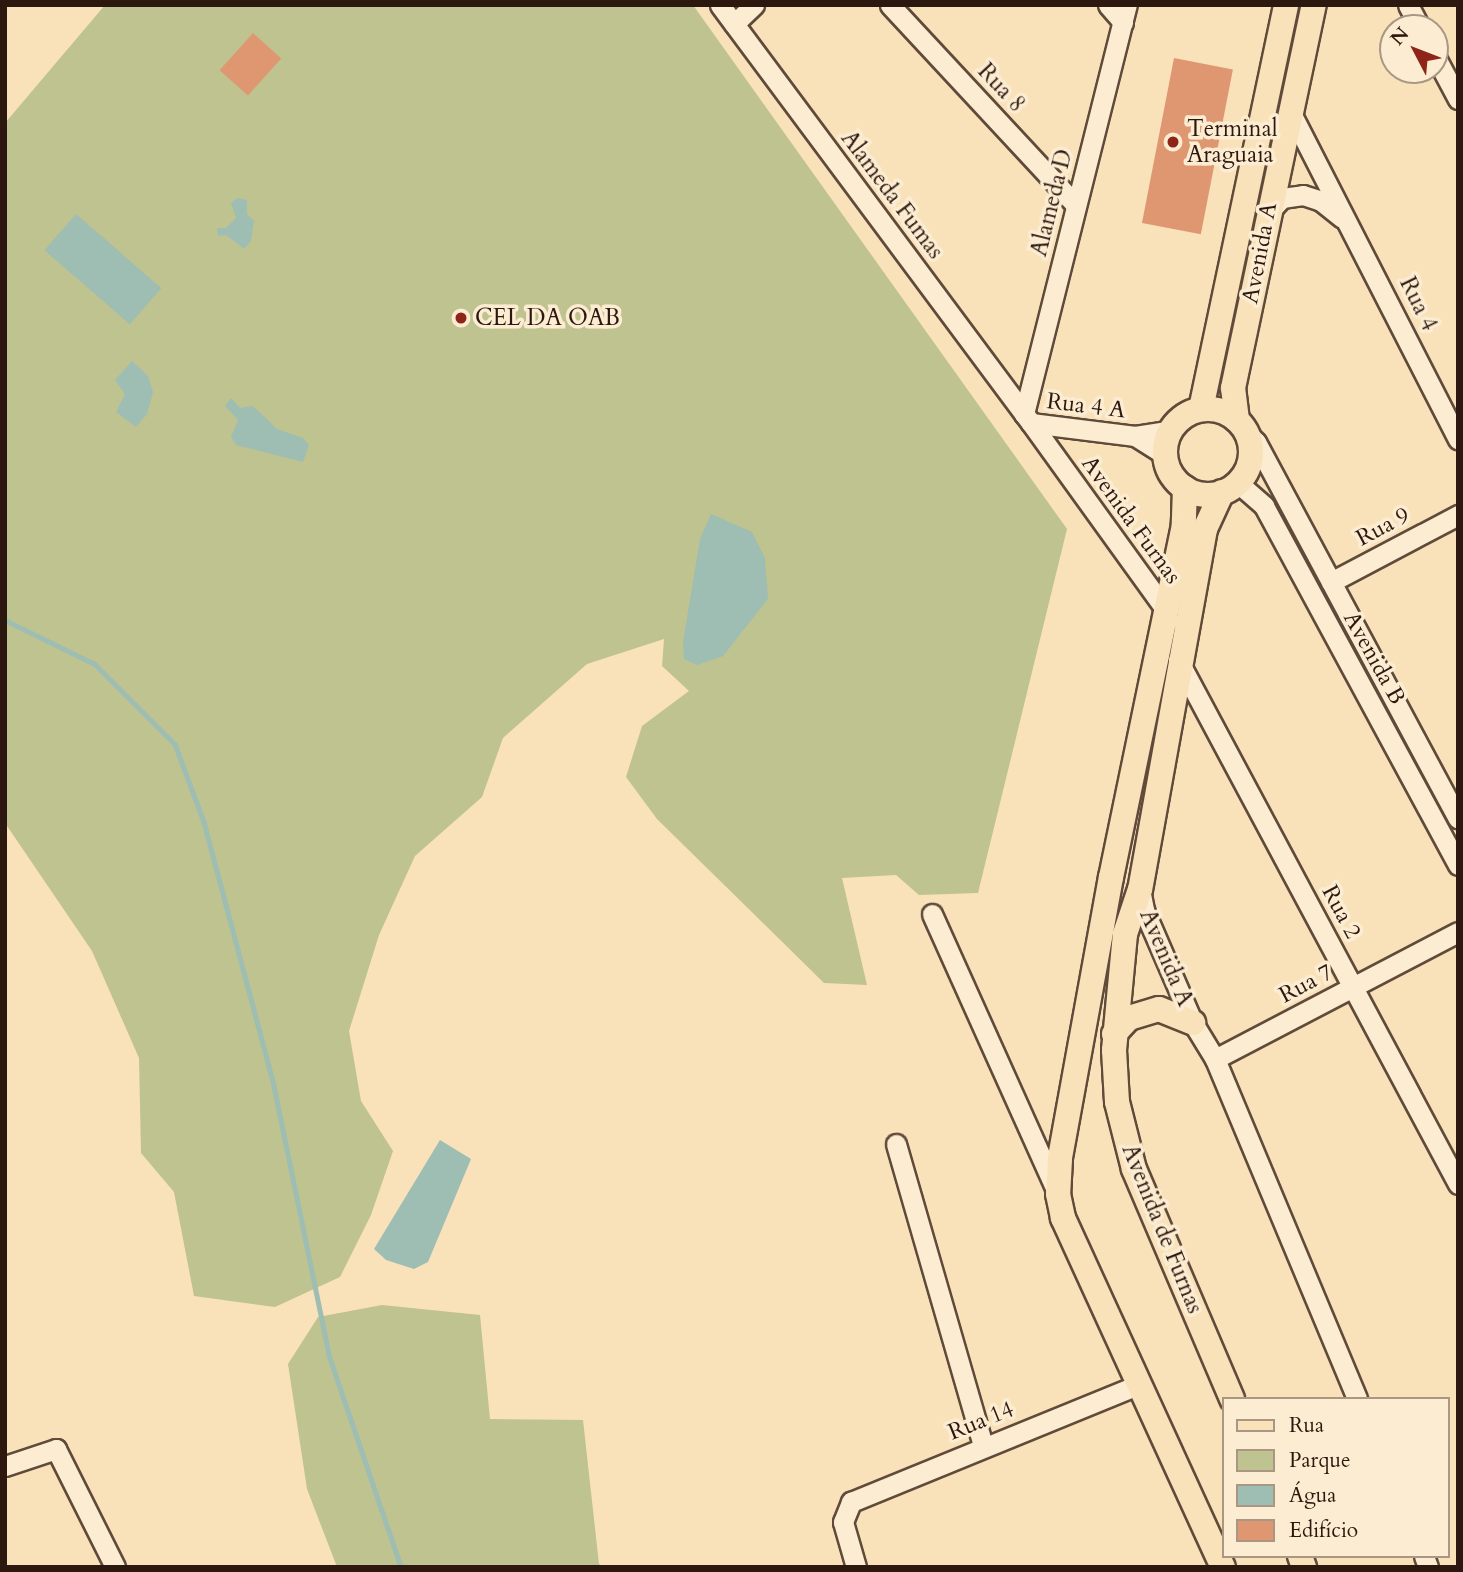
<!DOCTYPE html>
<meta charset="utf-8">
<style>
body{margin:0}
#map{position:relative;width:1463px;height:1572px;overflow:hidden;background:#f9e2ba;font-family:Cardo,serif}
div>[style]{position:absolute}
.green>*{inset:0;background:#bfc38f}
.water>*{inset:0;background:#9ebdb3;transform-origin:0 0}
.stream>*{height:4.5px;margin:-2.25px;padding:0 2.25px;transform-origin:2.25px;border-radius:2.25px;background:#9ebdb3}
.building>*{inset:0;background:#df9772;transform-origin:0 0}
.roads{filter:drop-shadow(2px 0 #604a3a) drop-shadow(-2px 0 #604a3a) drop-shadow(0 2px #604a3a) drop-shadow(0 -2px #604a3a)}
.minor>*{height:19px;margin:-9.5px;padding:0 9.5px;transform-origin:9.5px;border-radius:9.5px;background:#fbecd2}
.major>*{height:24px;margin:-12px;padding:0 12px;transform-origin:12px;border-radius:12px;background:#f9e2ba}
.major>.ring{margin:-12px;padding:0;box-sizing:content-box;background:none;border:24px solid #f9e2ba;border-radius:50%}
.dots>*{width:19px;height:19px;translate:-50% -50%;box-sizing:border-box;border:4px solid #fbecd2;border-radius:50%}
span{translate:-50% -50%;white-space:nowrap;text-align:center;line-height:1.15;-webkit-text-stroke:7px #fbecd2;paint-order:stroke}
.street-label{font-size:23px;color:#2d180f}
.poi-label{font-size:23px;color:#2d180f}
.left{translate:0 -50%;text-align:left}
.frame{position:absolute;inset:0;border:7px solid #2d180f;pointer-events:none}
.legend{position:absolute;left:1222px;top:1397px;width:228px;height:161px;box-sizing:border-box;background:#fbecd2;border:2px solid #a99784;margin:0;padding:9px 12px;list-style:none;font-size:21px;color:#2d180f}
.legend li{display:flex;align-items:center;gap:14px;height:35px}
.legend b{width:35px;border:2px solid #a99784}
.north{position:absolute;left:1379px;top:14px;width:70px;height:70px;box-sizing:border-box;background:#fbecd2;border:2px solid #a99784;border-radius:50%;rotate:312deg;font-size:19px;font-weight:700;line-height:28px;text-align:center;color:#2d180f}
.north::after{content:'';display:block;margin:auto;width:24px;height:32px;background:#8f2418;clip-path:polygon(50% 0,100% 100%,50% 72%,0 100%)}
</style>
<div id="map">
<div class="green">
<div style="clip-path:polygon(105px 5px,693px 5px,1067px 529px,978px 893px,919px 895px,896px 875px,842px 878px,867px 985px,824px 983px,657px 819px,626px 777px,642px 726px,689px 691px,662px 666px,664px 639px,587px 664px,503px 738px,482px 797px,415px 856px,379px 935px,349px 1031px,361px 1101px,393px 1151px,371px 1215px,340px 1277px,275px 1307px,194px 1296px,174px 1192px,141px 1153px,139px 1058px,92px 951px,5px 823px,5px 123px)"></div>
<div style="clip-path:polygon(382px 1305px,480px 1315px,490px 1419px,583px 1420px,599px 1564px,604px 1567px,337px 1567px,307px 1489px,288px 1364px,318px 1317px)"></div>
</div>
<div class="water">
<div style="clip-path:polygon(237px 198px,247px 200px,247px 214px,254px 221px,251px 241px,244px 249px,226px 235px,218px 236px,217px 228px,226px 228px,236px 218px,231px 203px)"></div>
<div style="left:76px;top:214px;width:113px;height:48px;rotate:41deg"></div>
<div style="clip-path:polygon(132px 361px,148px 376px,153px 392px,147px 414px,136px 427px,116px 412px,125px 394px,115px 380px)"></div>
<div style="clip-path:polygon(231px 398px,240px 408px,253px 406px,277px 429px,303px 438px,309px 445px,303px 462px,236px 445px,231px 437px,238px 420px,225px 406px)"></div>
<div style="clip-path:polygon(711px 514px,752px 532px,765px 558px,768px 599px,723px 656px,697px 665px,684px 659px,683px 642px,700px 539px)"></div>
<div style="clip-path:polygon(440px 1140px,471px 1159px,428px 1262px,414px 1269px,386px 1260px,374px 1249px)"></div>
</div>
<div class="stream">
<div style="left:5px;top:620px;width:100px;rotate:26.1deg"></div>
<div style="left:95px;top:664px;width:113px;rotate:45deg"></div>
<div style="left:175px;top:744px;width:83px;rotate:69.6deg"></div>
<div style="left:204px;top:822px;width:273px;rotate:75.1deg"></div>
<div style="left:274px;top:1086px;width:275px;rotate:78.4deg"></div>
<div style="left:329px;top:1355px;width:224px;rotate:71.2deg"></div>
</div>
<div class="building">
<div style="left:253px;top:33px;width:38px;height:50px;rotate:42deg"></div>
<div style="left:1174px;top:58px;width:60px;height:168px;rotate:11deg"></div>
</div>
<div class="roads">
<div class="minor">
<div style="left:720px;top:5px;width:521px;rotate:53.35deg"></div>
<div style="left:1031px;top:423px;width:231px;rotate:54.2deg"></div>
<div style="left:1166px;top:610px;width:10px;rotate:79deg"></div>
<div style="left:890px;top:5px;width:273px;rotate:47.1deg"></div>
<div style="left:1108px;top:5px;width:23px;rotate:49deg"></div>
<div style="left:1408px;top:5px;width:26px;rotate:62deg"></div>
<div style="left:734px;top:24px;width:28px;rotate:-44deg"></div>
<div style="left:1435px;top:56px;width:49px;rotate:61.9deg"></div>
<div style="left:1290px;top:111px;width:369px;rotate:62.9deg"></div>
<div style="left:1268px;top:213px;width:21px;rotate:-47deg"></div>
<div style="left:1282px;top:198px;width:21px;rotate:-8deg"></div>
<div style="left:1303px;top:195px;width:19px;rotate:18deg"></div>
<div style="left:1321px;top:201px;width:27px;rotate:39deg"></div>
<div style="left:1024px;top:414px;width:422px;rotate:-75.9deg"></div>
<div style="left:1031px;top:423px;width:105px;rotate:7.1deg"></div>
<div style="left:1135px;top:436px;width:36px;rotate:-9deg"></div>
<div style="left:1246px;top:432px;width:14px;rotate:45deg"></div>
<div style="left:1256px;top:442px;width:427px;rotate:61.8deg"></div>
<div style="left:1135px;top:436px;width:36px;rotate:32deg"></div>
<div style="left:1238px;top:483px;width:35px;rotate:41deg"></div>
<div style="left:1264px;top:506px;width:408px;rotate:61.6deg"></div>
<div style="left:1331px;top:582px;width:144px;rotate:-27.8deg"></div>
<div style="left:1178px;top:660px;width:594px;rotate:61.88deg"></div>
<div style="left:1140px;top:889px;width:21px;rotate:79deg"></div>
<div style="left:1144px;top:910px;width:123px;rotate:66.6deg"></div>
<div style="left:1193px;top:1023px;width:42px;rotate:58.6deg"></div>
<div style="left:1215px;top:1059px;width:368px;rotate:67.3deg"></div>
<div style="left:932px;top:914px;width:307px;rotate:65.8deg"></div>
<div style="left:1215px;top:1059px;width:274px;rotate:-27.6deg"></div>
<div style="left:896px;top:1144px;width:314px;rotate:73.9deg"></div>
<div style="left:5px;top:1466px;width:54px;rotate:-18.4deg"></div>
<div style="left:56px;top:1449px;width:132px;rotate:63.4deg"></div>
<div style="left:1424px;top:1556px;width:12px;rotate:70deg"></div>
<div style="left:856px;top:1567px;width:47px;rotate:-106.1deg"></div>
<div style="left:843px;top:1522px;width:22px;rotate:-68deg"></div>
<div style="left:851px;top:1502px;width:310px;rotate:-22.2deg"></div>
</div>
<div class="major">
<div style="left:1201px;top:409px;width:413px;rotate:-78.1deg"></div>
<div class="ring" style="left:1165px;top:409px;width:62px;height:62px"></div>
<div style="left:1237px;top:420px;width:32px;rotate:-97deg"></div>
<div style="left:1233px;top:388px;width:391px;rotate:-78.1deg"></div>
<div style="left:1185px;top:488px;width:37px;rotate:92deg"></div>
<div style="left:1184px;top:525px;width:359px;rotate:101.7deg"></div>
<div style="left:1111px;top:877px;width:287px;rotate:100.3deg"></div>
<div style="left:1060px;top:1159px;width:35px;rotate:93deg"></div>
<div style="left:1058px;top:1194px;width:25px;rotate:78deg"></div>
<div style="left:1063px;top:1218px;width:384px;rotate:65.4deg"></div>
<div style="left:1222px;top:492px;width:41px;rotate:114.7deg"></div>
<div style="left:1205px;top:529px;width:366px;rotate:100.2deg"></div>
<div style="left:1140px;top:889px;width:47px;rotate:108.4deg"></div>
<div style="left:1125px;top:934px;width:117px;rotate:95.4deg"></div>
<div style="left:1114px;top:1050px;width:52px;rotate:86.7deg"></div>
<div style="left:1117px;top:1102px;width:69px;rotate:75.8deg"></div>
<div style="left:1134px;top:1169px;width:250px;rotate:66.9deg"></div>
<div style="left:1114px;top:1034px;width:22px;rotate:-47deg"></div>
<div style="left:1129px;top:1018px;width:31px;rotate:-17deg"></div>
<div style="left:1159px;top:1009px;width:37px;rotate:22deg"></div>
<div style="left:1300px;top:1556px;width:12px;rotate:70deg"></div>
</div>
</div>
<div class="dots">
<div style="left:1173px;top:142px;background:#8f2418"></div>
<div style="left:461px;top:318px;background:#8f2418"></div>
</div>
<div class="street-label">
<span style="left:1001px;top:88px;rotate:47deg">Rua 8</span>
<span style="left:892px;top:195px;rotate:53deg">Alameda Fumas</span>
<span style="left:1052px;top:203px;rotate:-76deg">Alameda D</span>
<span style="left:1260px;top:253px;rotate:-79deg">Avenida A</span>
<span style="left:1418px;top:304px;rotate:64deg">Rua 4</span>
<span style="left:1086px;top:406px;rotate:7deg">Rua 4 A</span>
<span style="left:1131px;top:520px;rotate:54deg">Avenida Furnas</span>
<span style="left:1383px;top:527px;rotate:-28deg">Rua 9</span>
<span style="left:1374px;top:658px;rotate:61deg">Avenida B</span>
<span style="left:1341px;top:912px;rotate:62deg">Rua 2</span>
<span style="left:1166px;top:958px;rotate:67deg">Avenida A</span>
<span style="left:1306px;top:984px;rotate:-28deg">Rua 7</span>
<span style="left:1162px;top:1229px;rotate:68deg">Avenida de Furnas</span>
<span style="left:981px;top:1421px;rotate:-22deg">Rua 14</span>
</div>
<div class="poi-label">
<span class="left" style="left:1187px;top:142px">Terminal<br>Araguaia</span>
<span class="left" style="left:475px;top:318px">CEL DA OAB</span>
</div>
<div class="frame"></div>
<ul class="legend">
<li><b style="height:9px;background:#f9e2ba"></b>Rua</li>
<li><b style="height:19px;background:#bfc38f"></b>Parque</li>
<li><b style="height:19px;background:#9ebdb3"></b>Água</li>
<li><b style="height:19px;background:#df9772"></b>Edifício</li>
</ul>
<div class="north">N</div>
</div>
